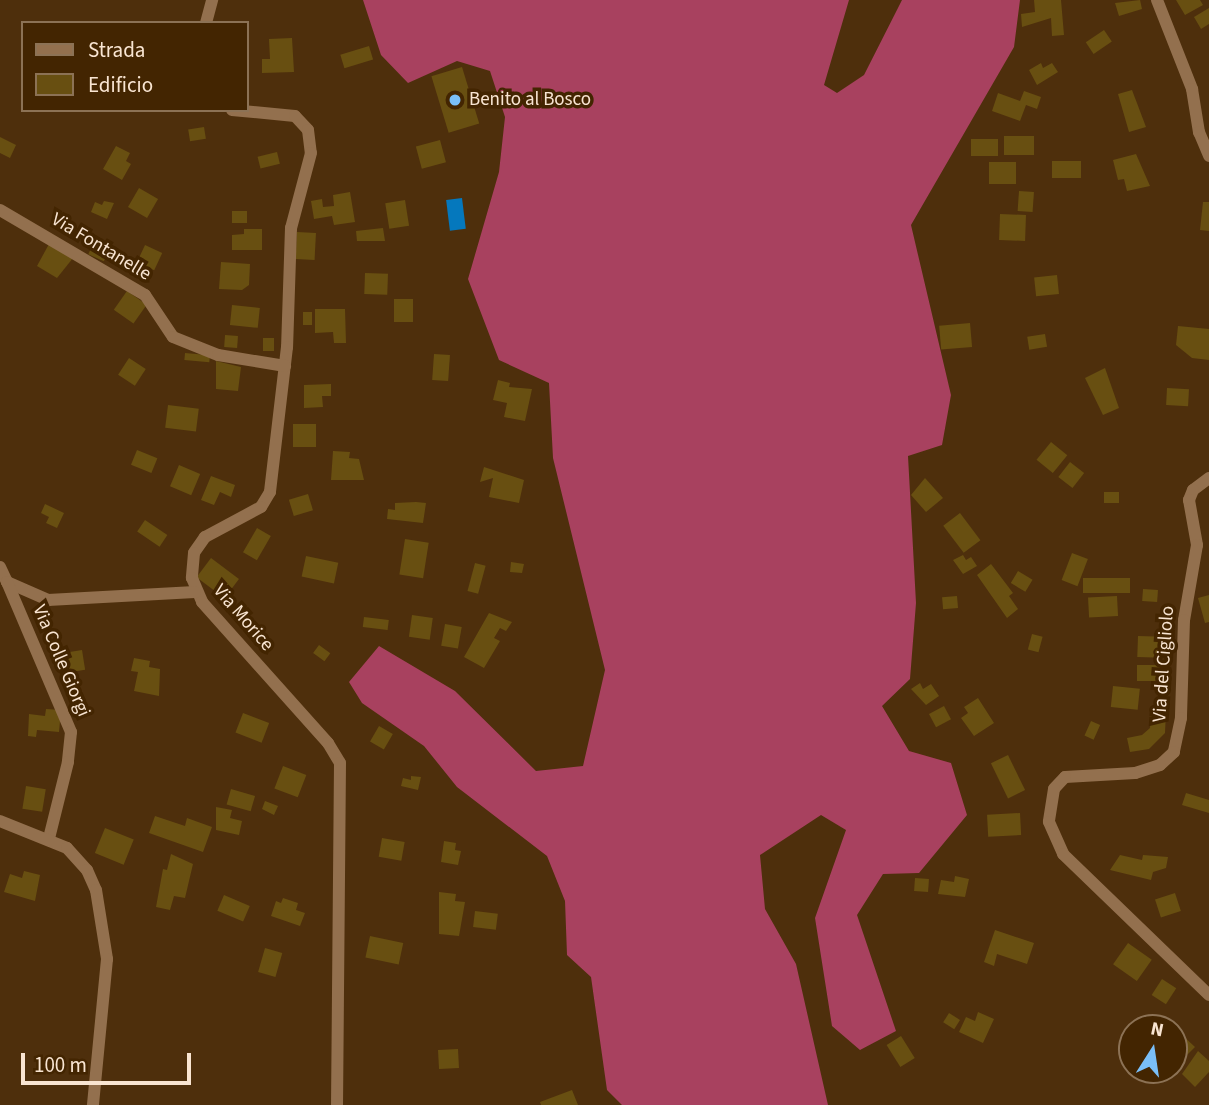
<!DOCTYPE html>
<style>
body{margin:0}
#map{position:relative;width:1209px;height:1105px;overflow:hidden;background:#4e2f0c;font-family:"Source Sans 3",sans-serif}
div>[style]{position:absolute}
.forest>*{inset:0;background:#a8415f}
.water>*{inset:0;background:#0578bd;transform-origin:0 0}
.building>*{inset:0;background:#684f11;transform-origin:0 0}
.minor>*{height:12px;margin:-6px;padding:0 6px;transform-origin:6px;border-radius:6px;background:#93704e}
.dots>*{width:19px;height:19px;translate:-50% -50%;box-sizing:border-box;border:4px solid #432501;border-radius:50%}
span{translate:-50% -50%;white-space:nowrap;text-align:center;line-height:1.15;-webkit-text-stroke:7px #432501;paint-order:stroke}
.poi-label{font-size:19px;color:#f9e5d2}
.left{translate:0 -50%;text-align:left}
.street-label{font-size:19px;color:#f9e5d2}
.legend{position:absolute;left:21px;top:21px;width:228px;height:91px;box-sizing:border-box;background:#432501;border:2px solid #8c7255;margin:0;padding:9px 12px;list-style:none;font-size:21px;color:#f9e5d2}
.legend li{display:flex;align-items:center;gap:14px;height:35px}
.legend b{width:35px;border:2px solid #8c7255}
.north{position:absolute;left:1118px;top:1014px;width:70px;height:70px;box-sizing:border-box;background:#432501;border:2px solid #8c7255;border-radius:50%;rotate:12deg;font-size:19px;font-weight:700;line-height:28px;text-align:center;color:#f9e5d2}
.north::after{content:'';display:block;margin:auto;width:24px;height:32px;background:#7abff8;clip-path:polygon(50% 0,100% 100%,50% 72%,0 100%)}
.scale{position:absolute;left:21px;top:1053px;width:170px;height:32px;box-sizing:border-box;border:4px solid #f9e5d2;border-top:0;padding-left:9px;font-size:21px;line-height:24px;white-space:nowrap;color:#f9e5d2;-webkit-text-stroke:5px #432501;paint-order:stroke}
</style>
<div id="map">
<div class="forest">
<div style="clip-path:polygon(363px 0,849px 0,824px 85px,837px 93px,864px 75px,902px 0,1020px 0,1014px 47px,911px 225px,951px 395px,942px 445px,908px 456px,916px 603px,910px 679px,882px 706px,909px 751px,951px 763px,967px 815px,919px 873px,883px 874px,857px 915px,896px 1031px,860px 1050px,832px 1026px,815px 918px,846px 830px,821px 815px,760px 855px,765px 909px,796px 964px,828px 1105px,622px 1105px,607px 1090px,591px 977px,567px 955px,565px 901px,547px 856px,457px 787px,424px 746px,362px 703px,349px 682px,379px 646px,455px 691px,536px 771px,583px 766px,605px 670px,553px 458px,549px 383px,499px 360px,468px 279px,499px 172px,505px 117px,490px 71px,457px 61px,408px 83px,381px 55px)"></div>
</div>
<div class="water">
<div style="left:462px;top:198px;width:31px;height:16px;rotate:83deg"></div>
</div>
<div class="building">
<div style="clip-path:polygon(1034px 0,1061px 0,1064px 35px,1052px 36px,1051px 18px,1022px 27px,1021px 14px,1035px 12px)"></div>
<div style="clip-path:polygon(1140px 0,1142px 9px,1119px 16px,1115px 3px)"></div>
<div style="clip-path:polygon(1176px 0,1200px 0,1203px 5px,1185px 15px)"></div>
<div style="clip-path:polygon(1209px 8px,1209px 24px,1201px 29px,1194px 17px)"></div>
<div style="left:1104px;top:30px;width:14px;height:22px;rotate:56deg"></div>
<div style="clip-path:polygon(292px 38px,294px 72px,262px 73px,262px 59px,270px 59px,269px 39px)"></div>
<div style="left:369px;top:46px;width:14px;height:30px;rotate:73deg"></div>
<div style="clip-path:polygon(1041px 63px,1043px 68px,1052px 63px,1058px 72px,1037px 85px,1029px 70px)"></div>
<div style="left:462px;top:67px;width:59px;height:32px;rotate:73deg"></div>
<div style="clip-path:polygon(1132px 90px,1146px 127px,1129px 132px,1118px 94px)"></div>
<div style="clip-path:polygon(1024px 91px,1041px 97px,1037px 109px,1026px 105px,1020px 121px,992px 111px,998px 93px,1020px 101px)"></div>
<div style="left:204px;top:127px;width:12px;height:16px;rotate:81deg"></div>
<div style="left:1034px;top:136px;width:19px;height:30px;rotate:90deg"></div>
<div style="clip-path:polygon(0 137px,16px 145px,10px 158px,0 153px)"></div>
<div style="left:971px;top:139px;width:27px;height:17px"></div>
<div style="left:440px;top:140px;width:23px;height:25px;rotate:75deg"></div>
<div style="clip-path:polygon(116px 146px,130px 153px,126px 161px,131px 164px,122px 180px,103px 169px)"></div>
<div style="left:277px;top:152px;width:12px;height:20px;rotate:76deg"></div>
<div style="clip-path:polygon(1136px 154px,1150px 186px,1127px 191px,1124px 179px,1118px 180px,1113px 160px)"></div>
<div style="left:1052px;top:161px;width:29px;height:17px"></div>
<div style="left:989px;top:162px;width:27px;height:22px"></div>
<div style="left:139px;top:188px;width:22px;height:22px;rotate:30deg"></div>
<div style="left:1019px;top:191px;width:15px;height:20px;rotate:4deg"></div>
<div style="clip-path:polygon(350px 192px,355px 222px,334px 225px,332px 216px,314px 219px,311px 201px,322px 199px,323px 207px,334px 206px,333px 195px)"></div>
<div style="left:405px;top:200px;width:26px;height:20px;rotate:81deg"></div>
<div style="clip-path:polygon(104px 201px,114px 203px,107px 219px,91px 212px,95px 202px,102px 205px)"></div>
<div style="clip-path:polygon(1203px 202px,1209px 202px,1209px 231px,1200px 230px)"></div>
<div style="left:232px;top:211px;width:15px;height:12px"></div>
<div style="left:1000px;top:214px;width:26px;height:26px;rotate:2deg"></div>
<div style="clip-path:polygon(383px 228px,385px 241px,357px 241px,356px 231px)"></div>
<div style="clip-path:polygon(244px 229px,262px 229px,262px 250px,232px 250px,232px 235px,244px 234px)"></div>
<div style="left:297px;top:232px;width:19px;height:27px;rotate:3deg"></div>
<div style="left:96px;top:237px;width:17px;height:19px;rotate:24deg"></div>
<div style="clip-path:polygon(49px 244px,73px 258px,57px 278px,37px 266px)"></div>
<div style="left:145px;top:245px;width:19px;height:19px;rotate:25deg"></div>
<div style="clip-path:polygon(221px 262px,250px 264px,249px 285px,242px 290px,219px 289px)"></div>
<div style="left:365px;top:273px;width:23px;height:21px;rotate:2deg"></div>
<div style="left:1057px;top:275px;width:19px;height:23px;rotate:84deg"></div>
<div style="left:127px;top:291px;width:24px;height:23px;rotate:35deg"></div>
<div style="left:394px;top:299px;width:19px;height:23px"></div>
<div style="left:232px;top:305px;width:28px;height:20px;rotate:6deg"></div>
<div style="clip-path:polygon(315px 309px,345px 309px,346px 343px,334px 343px,333px 332px,315px 333px)"></div>
<div style="left:303px;top:312px;width:9px;height:13px"></div>
<div style="left:970px;top:323px;width:24px;height:31px;rotate:85deg"></div>
<div style="clip-path:polygon(1178px 326px,1209px 329px,1209px 360px,1192px 358px,1176px 345px)"></div>
<div style="left:1045px;top:334px;width:13px;height:18px;rotate:81deg"></div>
<div style="left:225px;top:335px;width:13px;height:12px;rotate:4deg"></div>
<div style="left:263px;top:338px;width:11px;height:13px"></div>
<div style="left:185px;top:353px;width:25px;height:7px;rotate:5deg"></div>
<div style="left:434px;top:354px;width:16px;height:26px;rotate:4deg"></div>
<div style="left:129px;top:358px;width:20px;height:20px;rotate:33deg"></div>
<div style="clip-path:polygon(216px 361px,241px 367px,238px 391px,216px 389px)"></div>
<div style="clip-path:polygon(1105px 368px,1119px 408px,1103px 415px,1085px 378px)"></div>
<div style="clip-path:polygon(498px 380px,510px 383px,509px 387px,532px 389px,525px 421px,504px 417px,507px 403px,493px 400px)"></div>
<div style="clip-path:polygon(331px 384px,331px 396px,322px 396px,323px 407px,304px 408px,304px 385px)"></div>
<div style="left:1167px;top:388px;width:22px;height:17px;rotate:3deg"></div>
<div style="left:168px;top:405px;width:31px;height:23px;rotate:7deg"></div>
<div style="left:293px;top:424px;width:23px;height:23px"></div>
<div style="left:1051px;top:442px;width:21px;height:23px;rotate:39deg"></div>
<div style="left:137px;top:450px;width:22px;height:16px;rotate:22deg"></div>
<div style="clip-path:polygon(333px 451px,350px 452px,349px 458px,359px 459px,364px 480px,331px 480px)"></div>
<div style="left:1070px;top:462px;width:18px;height:19px;rotate:38deg"></div>
<div style="left:179px;top:465px;width:23px;height:23px;rotate:23deg"></div>
<div style="clip-path:polygon(484px 467px,524px 480px,519px 503px,489px 497px,493px 478px,480px 482px)"></div>
<div style="clip-path:polygon(211px 476px,235px 485px,231px 497px,220px 492px,214px 505px,201px 500px)"></div>
<div style="clip-path:polygon(925px 478px,943px 498px,926px 512px,911px 495px)"></div>
<div style="left:1119px;top:492px;width:11px;height:15px;rotate:90deg"></div>
<div style="left:308px;top:494px;width:17px;height:20px;rotate:73deg"></div>
<div style="clip-path:polygon(416px 502px,426px 503px,423px 523px,387px 519px,388px 509px,395px 510px,395px 503px)"></div>
<div style="clip-path:polygon(45px 504px,64px 513px,57px 528px,46px 523px,49px 517px,41px 513px)"></div>
<div style="left:960px;top:513px;width:34px;height:21px;rotate:53deg"></div>
<div style="left:145px;top:520px;width:27px;height:14px;rotate:34deg"></div>
<div style="left:257px;top:528px;width:16px;height:28px;rotate:30deg"></div>
<div style="left:405px;top:539px;width:24px;height:36px;rotate:9deg"></div>
<div style="left:1072px;top:553px;width:17px;height:29px;rotate:21deg"></div>
<div style="clip-path:polygon(963px 555px,966px 560px,971px 557px,977px 566px,963px 574px,953px 560px)"></div>
<div style="left:306px;top:556px;width:33px;height:21px;rotate:12deg"></div>
<div style="left:211px;top:558px;width:35px;height:24px;rotate:37deg"></div>
<div style="clip-path:polygon(511px 562px,524px 564px,522px 573px,510px 572px)"></div>
<div style="left:475px;top:563px;width:11px;height:29px;rotate:15deg"></div>
<div style="clip-path:polygon(991px 564px,1013px 593px,1009px 596px,1018px 609px,1007px 618px,977px 575px)"></div>
<div style="left:1018px;top:571px;width:17px;height:14px;rotate:31deg"></div>
<div style="left:1130px;top:578px;width:15px;height:47px;rotate:90deg"></div>
<div style="left:1143px;top:589px;width:15px;height:12px;rotate:4deg"></div>
<div style="clip-path:polygon(1209px 595px,1209px 622px,1205px 623px,1198px 598px)"></div>
<div style="left:957px;top:596px;width:12px;height:15px;rotate:85deg"></div>
<div style="left:1117px;top:596px;width:20px;height:29px;rotate:87deg"></div>
<div style="clip-path:polygon(489px 613px,512px 622px,506px 631px,500px 628px,494px 638px,500px 641px,484px 668px,464px 657px)"></div>
<div style="left:412px;top:615px;width:21px;height:22px;rotate:8deg"></div>
<div style="left:364px;top:617px;width:25px;height:10px;rotate:7deg"></div>
<div style="left:445px;top:624px;width:17px;height:22px;rotate:10deg"></div>
<div style="left:1032px;top:634px;width:11px;height:16px;rotate:15deg"></div>
<div style="left:1138px;top:636px;width:25px;height:21px;rotate:2deg"></div>
<div style="left:319px;top:645px;width:14px;height:10px;rotate:36deg"></div>
<div style="left:82px;top:650px;width:20px;height:22px;rotate:81deg"></div>
<div style="clip-path:polygon(134px 658px,150px 661px,149px 667px,160px 669px,159px 696px,134px 691px,138px 672px,131px 671px)"></div>
<div style="left:1137px;top:665px;width:28px;height:16px"></div>
<div style="clip-path:polygon(920px 683px,923px 689px,931px 684px,939px 696px,926px 705px,911px 689px)"></div>
<div style="left:1113px;top:686px;width:27px;height:21px;rotate:6deg"></div>
<div style="clip-path:polygon(978px 698px,994px 723px,974px 736px,961px 718px,968px 713px,964px 707px)"></div>
<div style="left:944px;top:706px;width:15px;height:17px;rotate:62deg"></div>
<div style="clip-path:polygon(46px 709px,61px 710px,59px 732px,37px 730px,36px 737px,28px 736px,29px 714px,45px 716px)"></div>
<div style="clip-path:polygon(1151px 711px,1166px 712px,1165px 733px,1149px 749px,1130px 752px,1127px 738px,1142px 735px,1150px 728px)"></div>
<div style="left:243px;top:713px;width:28px;height:21px;rotate:21deg"></div>
<div style="left:1091px;top:721px;width:10px;height:16px;rotate:24deg"></div>
<div style="left:379px;top:726px;width:16px;height:18px;rotate:30deg"></div>
<div style="left:1008px;top:755px;width:39px;height:19px;rotate:64deg"></div>
<div style="left:283px;top:766px;width:25px;height:24px;rotate:21deg"></div>
<div style="clip-path:polygon(411px 776px,421px 777px,418px 790px,401px 786px,403px 778px,411px 780px)"></div>
<div style="left:26px;top:786px;width:20px;height:23px;rotate:9deg"></div>
<div style="left:231px;top:789px;width:25px;height:16px;rotate:16deg"></div>
<div style="clip-path:polygon(1186px 793px,1209px 800px,1209px 813px,1182px 805px)"></div>
<div style="clip-path:polygon(265px 801px,278px 806px,274px 815px,262px 809px)"></div>
<div style="clip-path:polygon(216px 807px,232px 810px,230px 818px,242px 821px,239px 835px,216px 830px)"></div>
<div style="left:1020px;top:813px;width:22px;height:33px;rotate:87deg"></div>
<div style="clip-path:polygon(155px 816px,185px 826px,187px 818px,212px 827px,203px 852px,149px 833px)"></div>
<div style="left:105px;top:828px;width:31px;height:27px;rotate:22deg"></div>
<div style="left:382px;top:838px;width:23px;height:19px;rotate:10deg"></div>
<div style="clip-path:polygon(444px 841px,456px 843px,455px 850px,461px 851px,458px 865px,441px 862px)"></div>
<div style="clip-path:polygon(171px 854px,193px 864px,185px 898px,174px 896px,170px 910px,156px 907px,163px 869px,167px 870px)"></div>
<div style="clip-path:polygon(1120px 855px,1142px 860px,1143px 855px,1168px 857px,1166px 868px,1153px 872px,1151px 880px,1110px 870px)"></div>
<div style="clip-path:polygon(24px 871px,40px 875px,35px 901px,4px 892px,10px 874px,22px 878px)"></div>
<div style="clip-path:polygon(955px 876px,969px 879px,965px 897px,938px 894px,941px 880px,954px 882px)"></div>
<div style="left:915px;top:878px;width:14px;height:13px;rotate:4deg"></div>
<div style="clip-path:polygon(439px 892px,456px 894px,455px 901px,465px 902px,459px 936px,439px 934px)"></div>
<div style="left:1175px;top:893px;width:19px;height:21px;rotate:72deg"></div>
<div style="left:224px;top:895px;width:28px;height:17px;rotate:23deg"></div>
<div style="clip-path:polygon(283px 898px,298px 903px,296px 910px,305px 913px,300px 926px,271px 916px,276px 901px,281px 903px)"></div>
<div style="left:475px;top:911px;width:23px;height:16px;rotate:7deg"></div>
<div style="clip-path:polygon(995px 930px,1034px 943px,1027px 964px,997px 954px,994px 966px,984px 962px)"></div>
<div style="left:370px;top:936px;width:34px;height:22px;rotate:12deg"></div>
<div style="left:1128px;top:943px;width:29px;height:26px;rotate:35deg"></div>
<div style="left:265px;top:948px;width:18px;height:25px;rotate:16deg"></div>
<div style="left:1162px;top:979px;width:17px;height:19px;rotate:33deg"></div>
<div style="clip-path:polygon(978px 1012px,994px 1019px,983px 1043px,959px 1032px,966px 1017px,975px 1021px)"></div>
<div style="left:949px;top:1013px;width:13px;height:11px;rotate:32deg"></div>
<div style="clip-path:polygon(1180px 1033px,1195px 1047px,1174px 1068px,1174px 1039px)"></div>
<div style="left:901px;top:1036px;width:26px;height:17px;rotate:58deg"></div>
<div style="left:458px;top:1049px;width:19px;height:20px;rotate:87deg"></div>
<div style="clip-path:polygon(1198px 1051px,1209px 1061px,1209px 1072px,1195px 1087px,1182px 1074px)"></div>
<div style="clip-path:polygon(572px 1090px,578px 1105px,541px 1105px,540px 1102px)"></div>
</div>
<div class="minor">
<div style="left:1157px;top:0;width:96px;rotate:68.5deg"></div>
<div style="left:1192px;top:89px;width:44px;rotate:80.8deg"></div>
<div style="left:1199px;top:132px;width:26px;rotate:67deg"></div>
<div style="left:206px;top:23px;width:24px;rotate:-75deg"></div>
<div style="left:232px;top:110px;width:63px;rotate:5.4deg"></div>
<div style="left:295px;top:116px;width:19px;rotate:47deg"></div>
<div style="left:308px;top:130px;width:23px;rotate:83deg"></div>
<div style="left:311px;top:153px;width:78px;rotate:104.9deg"></div>
<div style="left:291px;top:228px;width:119px;rotate:91.9deg"></div>
<div style="left:287px;top:347px;width:146px;rotate:96.7deg"></div>
<div style="left:270px;top:492px;width:17px;rotate:121deg"></div>
<div style="left:261px;top:507px;width:64px;rotate:151.8deg"></div>
<div style="left:205px;top:537px;width:19px;rotate:125deg"></div>
<div style="left:194px;top:553px;width:25px;rotate:95deg"></div>
<div style="left:192px;top:578px;width:26px;rotate:67deg"></div>
<div style="left:202px;top:602px;width:189px;rotate:48.2deg"></div>
<div style="left:328px;top:743px;width:23px;rotate:59deg"></div>
<div style="left:340px;top:763px;width:342px;rotate:90.5deg"></div>
<div style="left:0;top:210px;width:168px;rotate:30.4deg"></div>
<div style="left:145px;top:295px;width:50px;rotate:56.3deg"></div>
<div style="left:173px;top:337px;width:48px;rotate:21.8deg"></div>
<div style="left:218px;top:355px;width:68px;rotate:9.3deg"></div>
<div style="left:1209px;top:478px;width:20px;rotate:143deg"></div>
<div style="left:1193px;top:490px;width:11px;rotate:112deg"></div>
<div style="left:1189px;top:500px;width:46px;rotate:79.9deg"></div>
<div style="left:1197px;top:545px;width:76px;rotate:99.8deg"></div>
<div style="left:1184px;top:620px;width:98px;rotate:91.8deg"></div>
<div style="left:1181px;top:718px;width:35px;rotate:102deg"></div>
<div style="left:1174px;top:752px;width:19px;rotate:137deg"></div>
<div style="left:1160px;top:765px;width:26px;rotate:162deg"></div>
<div style="left:1135px;top:773px;width:70px;rotate:176.7deg"></div>
<div style="left:1065px;top:777px;width:16px;rotate:133deg"></div>
<div style="left:1054px;top:789px;width:33px;rotate:99deg"></div>
<div style="left:1049px;top:822px;width:35px;rotate:66deg"></div>
<div style="left:1063px;top:854px;width:203px;rotate:44deg"></div>
<div style="left:0;top:567px;width:17px;rotate:65deg"></div>
<div style="left:7px;top:582px;width:45px;rotate:23.7deg"></div>
<div style="left:48px;top:600px;width:147px;rotate:-3.1deg"></div>
<div style="left:7px;top:582px;width:163px;rotate:66.9deg"></div>
<div style="left:71px;top:732px;width:30px;rotate:96deg"></div>
<div style="left:68px;top:762px;width:78px;rotate:104deg"></div>
<div style="left:0;top:821px;width:72px;rotate:21.9deg"></div>
<div style="left:67px;top:848px;width:30px;rotate:48deg"></div>
<div style="left:87px;top:870px;width:22px;rotate:66deg"></div>
<div style="left:96px;top:890px;width:70px;rotate:80.9deg"></div>
<div style="left:107px;top:959px;width:147px;rotate:95.5deg"></div>
</div>
<div class="dots">
<div style="left:455px;top:100px;background:#7abff8"></div>
</div>
<div class="poi-label">
<span class="left" style="left:469px;top:100px">Benito al Bosco</span>
</div>
<div class="street-label">
<span style="left:101px;top:247px;rotate:31deg">Via Fontanelle</span>
<span style="left:243px;top:618px;rotate:49deg">Via Morice</span>
<span style="left:61px;top:661px;rotate:67deg">Via Colle Giorgi</span>
<span style="left:1164px;top:664px;rotate:-86deg">Via del Cigliolo</span>
</div>
<ul class="legend">
<li><b style="height:9px;background:#93704e"></b>Strada</li>
<li><b style="height:19px;background:#684f11"></b>Edificio</li>
</ul>
<div class="north">N</div>
<div class="scale">100 m</div>
</div>
